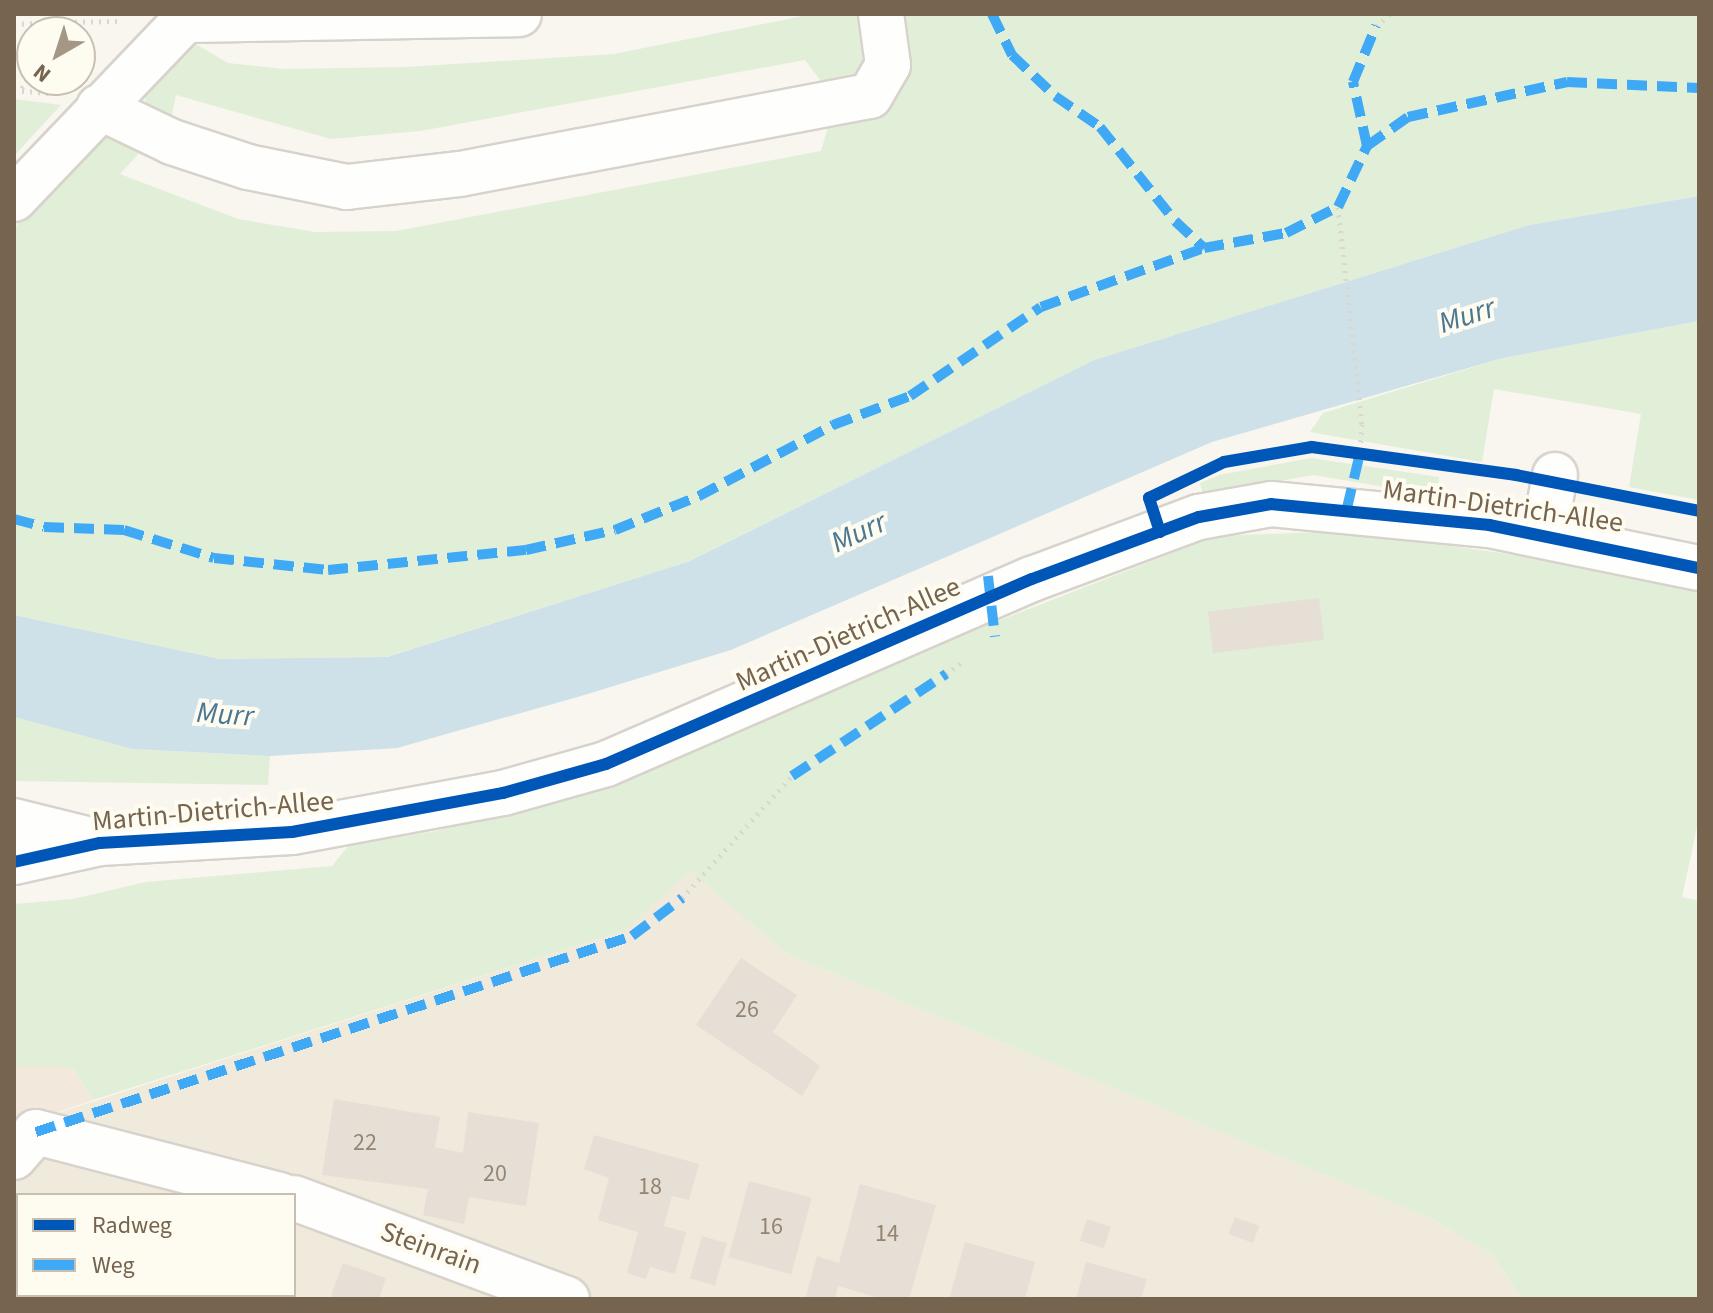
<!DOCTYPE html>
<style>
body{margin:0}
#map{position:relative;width:1713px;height:1313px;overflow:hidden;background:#f8f6ee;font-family:"Source Sans 3",sans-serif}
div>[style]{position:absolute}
.residential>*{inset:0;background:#f0eadc}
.commercial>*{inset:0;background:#f2e9dc}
.green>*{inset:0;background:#e1efd9}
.water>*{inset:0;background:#cfe1e8}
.building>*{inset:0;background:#e5dfd5;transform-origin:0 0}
.path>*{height:5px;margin-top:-2.5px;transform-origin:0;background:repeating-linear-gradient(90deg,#dad6d0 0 2px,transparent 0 8px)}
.roads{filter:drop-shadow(2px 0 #d7d3cc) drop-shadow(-2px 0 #d7d3cc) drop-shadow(0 2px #d7d3cc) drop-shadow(0 -2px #d7d3cc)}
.minor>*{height:44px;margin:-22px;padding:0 22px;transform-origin:22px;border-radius:22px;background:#fefefc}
.quiet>*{height:10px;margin-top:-5px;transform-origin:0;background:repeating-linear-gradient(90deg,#3fa9f5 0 20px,transparent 0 30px)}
.cycleway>*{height:12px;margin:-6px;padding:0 6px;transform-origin:6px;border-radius:6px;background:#0057b8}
span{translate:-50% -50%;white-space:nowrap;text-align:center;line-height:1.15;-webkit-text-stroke:8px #fefcf1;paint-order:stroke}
.number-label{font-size:24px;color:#948572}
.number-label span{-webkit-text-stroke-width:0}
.street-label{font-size:28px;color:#76644e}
.water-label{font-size:30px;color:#4b7790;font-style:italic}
.frame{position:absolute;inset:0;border:16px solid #76644e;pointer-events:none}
.legend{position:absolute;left:16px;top:1193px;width:280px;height:104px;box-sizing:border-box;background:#fefcf1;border:2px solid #c8bfb0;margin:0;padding:10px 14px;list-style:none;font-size:24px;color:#76644e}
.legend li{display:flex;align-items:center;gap:16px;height:40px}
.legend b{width:40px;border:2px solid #c8bfb0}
.north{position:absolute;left:16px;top:16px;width:80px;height:80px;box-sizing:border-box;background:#fefcf1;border:2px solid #c8bfb0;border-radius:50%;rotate:219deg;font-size:22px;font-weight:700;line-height:32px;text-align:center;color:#76644e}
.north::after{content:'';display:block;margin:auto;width:28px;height:36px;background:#a49786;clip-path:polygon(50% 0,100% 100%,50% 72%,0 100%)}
</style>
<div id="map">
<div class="residential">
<div style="clip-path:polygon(evenodd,690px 870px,789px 955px,1430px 1218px,1493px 1255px,1522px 1299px,14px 1299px,14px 1127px,626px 930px,690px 870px,18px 1195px,294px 1195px,294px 1295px,18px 1295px,18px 1195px)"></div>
</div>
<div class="commercial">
<div style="clip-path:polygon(14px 1067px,72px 1067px,93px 1100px,14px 1127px)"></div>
</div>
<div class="green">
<div style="clip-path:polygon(813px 14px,866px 14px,874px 48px,862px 74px,827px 89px,805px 60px,420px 131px,331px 139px,176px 95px,170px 125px,147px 107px,143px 88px,189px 40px,228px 63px,283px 69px,406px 67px,614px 54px)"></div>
<div style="clip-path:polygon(896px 14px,1699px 14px,1699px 196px,1529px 225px,1094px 360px,690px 561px,386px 657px,220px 659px,14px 615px,14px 228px,101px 132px,142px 150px,120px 174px,238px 219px,315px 232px,396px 231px,821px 151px,831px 117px)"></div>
<div style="clip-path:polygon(14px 99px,61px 105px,14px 156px)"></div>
<div style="clip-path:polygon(1699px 321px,1699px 500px,1629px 487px,1641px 414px,1494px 389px,1482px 462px,1310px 432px,1323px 413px,1503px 358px)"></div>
<div style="clip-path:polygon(1311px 458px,1439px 477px,1437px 496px,1314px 475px,1203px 494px,1200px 483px,1219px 475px)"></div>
<div style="clip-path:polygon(1344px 531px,1594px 566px,1699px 590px,1699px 818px,1682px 897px,1699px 901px,1699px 1299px,1522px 1299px,1493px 1255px,1430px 1218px,789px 955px,690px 871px,626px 930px,93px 1100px,72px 1067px,14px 1067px,14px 904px,73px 899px,146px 882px,332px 866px,349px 845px,436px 831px,525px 807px,865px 659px,962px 635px,1216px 536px)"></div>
<div style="clip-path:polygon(14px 717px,132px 749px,270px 756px,268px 785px,14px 781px)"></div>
</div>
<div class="water">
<div style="clip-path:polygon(1699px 196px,1699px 321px,1503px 358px,1212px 442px,731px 650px,581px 696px,397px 748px,270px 756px,132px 749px,14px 717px,14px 615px,220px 659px,387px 657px,690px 561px,1094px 360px,1529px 225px)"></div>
</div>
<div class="building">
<div style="left:1319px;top:598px;width:42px;height:112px;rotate:83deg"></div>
<div style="clip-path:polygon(741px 958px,797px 995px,773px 1032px,820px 1066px,802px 1096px,696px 1025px)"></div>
<div style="clip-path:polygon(334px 1099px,440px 1117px,435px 1147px,463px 1153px,468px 1112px,539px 1123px,526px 1206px,469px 1197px,464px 1224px,423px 1215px,428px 1189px,322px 1175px)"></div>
<div style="clip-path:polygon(594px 1135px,699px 1164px,689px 1200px,672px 1196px,664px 1226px,686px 1232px,675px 1274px,650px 1267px,646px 1279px,627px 1273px,638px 1232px,598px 1220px,609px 1178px,584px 1169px)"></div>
<div style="left:749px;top:1181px;width:65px;height:79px;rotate:15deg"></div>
<div style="clip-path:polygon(860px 1184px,936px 1205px,909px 1299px,882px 1299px,838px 1286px,835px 1299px,805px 1299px,817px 1256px,839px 1263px)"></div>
<div style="left:1235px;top:1217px;width:26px;height:18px;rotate:21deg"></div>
<div style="left:1087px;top:1219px;width:25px;height:23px;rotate:18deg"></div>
<div style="left:702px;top:1236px;width:26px;height:44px;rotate:16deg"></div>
<div style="clip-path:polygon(965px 1242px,1035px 1262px,1025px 1299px,949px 1299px)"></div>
<div style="clip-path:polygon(1086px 1262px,1147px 1279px,1141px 1299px,1076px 1299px)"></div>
<div style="clip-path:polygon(343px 1263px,386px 1278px,379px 1299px,330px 1299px)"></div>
<div style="clip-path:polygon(36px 1295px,162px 1295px,35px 1299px)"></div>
</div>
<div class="path">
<div style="left:14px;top:24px;width:44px;rotate:-2.6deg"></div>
<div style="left:1376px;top:26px;width:18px;rotate:-41deg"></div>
<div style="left:53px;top:32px;width:12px;rotate:-59deg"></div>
<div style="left:59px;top:22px;width:63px;rotate:-0.9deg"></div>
<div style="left:22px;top:88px;width:21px;rotate:-61deg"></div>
<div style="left:14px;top:90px;width:38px;rotate:5deg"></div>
<div style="left:1338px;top:207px;width:218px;rotate:83.7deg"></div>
<div style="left:1362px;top:424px;width:29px;rotate:94deg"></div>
<div style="left:946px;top:674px;width:20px;rotate:-37deg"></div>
<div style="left:682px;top:898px;width:164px;rotate:-48deg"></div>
</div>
<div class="roads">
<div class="minor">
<div style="left:185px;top:20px;width:334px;rotate:-1deg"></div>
<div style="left:99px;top:107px;width:81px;rotate:25.6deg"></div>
<div style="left:172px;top:142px;width:80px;rotate:18.2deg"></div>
<div style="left:248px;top:167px;width:101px;rotate:11.4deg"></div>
<div style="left:347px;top:187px;width:114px;rotate:-6.6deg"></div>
<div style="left:460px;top:174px;width:417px;rotate:-10.8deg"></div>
<div style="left:870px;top:96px;width:36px;rotate:-60deg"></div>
<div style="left:888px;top:65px;width:51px;rotate:-97.8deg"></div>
<div style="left:14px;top:199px;width:248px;rotate:-46.3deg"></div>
<div style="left:1544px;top:534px;width:60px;rotate:-79.4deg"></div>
<div style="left:14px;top:821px;width:78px;rotate:14deg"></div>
<div style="left:14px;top:862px;width:88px;rotate:-12.5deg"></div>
<div style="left:100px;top:843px;width:192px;rotate:-3.3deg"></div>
<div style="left:292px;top:832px;width:215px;rotate:-10.5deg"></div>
<div style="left:503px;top:793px;width:107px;rotate:-15.7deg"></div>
<div style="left:606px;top:764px;width:464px;rotate:-23.5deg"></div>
<div style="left:1032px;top:579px;width:178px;rotate:-20.4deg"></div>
<div style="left:1199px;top:517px;width:73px;rotate:-10.2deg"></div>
<div style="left:1271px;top:504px;width:219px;rotate:5.5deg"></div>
<div style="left:1489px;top:525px;width:214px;rotate:11.6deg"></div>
<div style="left:14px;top:1157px;width:33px;rotate:-49deg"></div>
<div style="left:36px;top:1132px;width:252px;rotate:14.5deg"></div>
<div style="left:294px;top:1198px;width:291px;rotate:20.3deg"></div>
</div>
</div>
<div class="quiet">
<div style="left:992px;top:14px;width:46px;rotate:64deg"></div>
<div style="left:1012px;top:55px;width:59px;rotate:43.6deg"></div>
<div style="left:1055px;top:96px;width:55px;rotate:34.6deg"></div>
<div style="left:1100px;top:127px;width:120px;rotate:51.4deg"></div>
<div style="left:1175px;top:221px;width:40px;rotate:43deg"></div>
<div style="left:1367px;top:146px;width:66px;rotate:-102.3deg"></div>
<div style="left:1353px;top:82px;width:61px;rotate:-67.7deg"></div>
<div style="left:1347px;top:508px;width:57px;rotate:-76.7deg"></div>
<div style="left:14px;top:519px;width:31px;rotate:15deg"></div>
<div style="left:44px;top:527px;width:80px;rotate:2.1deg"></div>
<div style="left:124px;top:530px;width:94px;rotate:17.3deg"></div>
<div style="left:214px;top:558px;width:115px;rotate:6deg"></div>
<div style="left:328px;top:570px;width:199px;rotate:-5.8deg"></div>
<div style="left:526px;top:550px;width:91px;rotate:-12.7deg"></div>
<div style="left:615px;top:530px;width:91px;rotate:-22deg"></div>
<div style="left:699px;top:496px;width:152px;rotate:-27.9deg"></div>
<div style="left:833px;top:425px;width:82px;rotate:-20.6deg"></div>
<div style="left:910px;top:396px;width:158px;rotate:-34.2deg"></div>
<div style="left:1041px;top:307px;width:173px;rotate:-19.9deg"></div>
<div style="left:1204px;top:248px;width:83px;rotate:-10.4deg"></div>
<div style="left:1286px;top:233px;width:58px;rotate:-26.6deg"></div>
<div style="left:1338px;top:207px;width:68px;rotate:-64.6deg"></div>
<div style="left:1367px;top:146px;width:50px;rotate:-35.3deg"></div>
<div style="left:1408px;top:117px;width:163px;rotate:-12.4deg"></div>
<div style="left:1567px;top:82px;width:132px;rotate:2.6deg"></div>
<div style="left:988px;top:576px;width:61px;rotate:83.5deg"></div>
<div style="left:792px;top:776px;width:185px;rotate:-33.5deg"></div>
<div style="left:36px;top:1132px;width:627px;rotate:-18.2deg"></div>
<div style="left:632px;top:936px;width:63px;rotate:-37.2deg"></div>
</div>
<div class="cycleway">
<div style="left:1160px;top:532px;width:36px;rotate:-108deg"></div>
<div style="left:1149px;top:498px;width:83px;rotate:-25.6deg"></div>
<div style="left:1224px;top:462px;width:89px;rotate:-9.7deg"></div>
<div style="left:1312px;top:447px;width:206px;rotate:7.8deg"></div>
<div style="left:1516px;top:475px;width:187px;rotate:11.1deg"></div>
<div style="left:14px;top:862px;width:88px;rotate:-12.5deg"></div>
<div style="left:100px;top:843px;width:192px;rotate:-3.3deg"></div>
<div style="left:292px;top:832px;width:215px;rotate:-10.5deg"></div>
<div style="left:503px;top:793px;width:107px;rotate:-15.7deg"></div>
<div style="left:606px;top:764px;width:464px;rotate:-23.5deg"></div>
<div style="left:1032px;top:579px;width:178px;rotate:-20.4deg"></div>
<div style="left:1199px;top:517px;width:73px;rotate:-10.2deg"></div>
<div style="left:1271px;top:504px;width:219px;rotate:5.5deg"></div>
<div style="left:1489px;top:525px;width:214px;rotate:11.6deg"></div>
</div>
<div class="number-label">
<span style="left:747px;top:1010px">26</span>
<span style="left:365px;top:1143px">22</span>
<span style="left:495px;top:1174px">20</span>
<span style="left:650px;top:1187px">18</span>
<span style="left:771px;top:1227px">16</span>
<span style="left:887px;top:1234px">14</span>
</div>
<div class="street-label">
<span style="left:1503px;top:506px;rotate:8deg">Martin-Dietrich-Allee</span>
<span style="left:848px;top:634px;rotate:-24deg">Martin-Dietrich-Allee</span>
<span style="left:213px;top:811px;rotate:-5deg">Martin-Dietrich-Allee</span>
<span style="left:431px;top:1248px;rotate:20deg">Steinrain</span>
</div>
<div class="water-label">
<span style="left:1467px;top:316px;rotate:-18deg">Murr</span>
<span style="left:859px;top:533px;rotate:-25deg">Murr</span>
<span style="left:225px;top:715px;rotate:4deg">Murr</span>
</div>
<div class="frame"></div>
<ul class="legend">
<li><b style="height:10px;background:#0057b8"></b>Radweg</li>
<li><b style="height:10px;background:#3fa9f5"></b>Weg</li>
</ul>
<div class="north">N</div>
</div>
